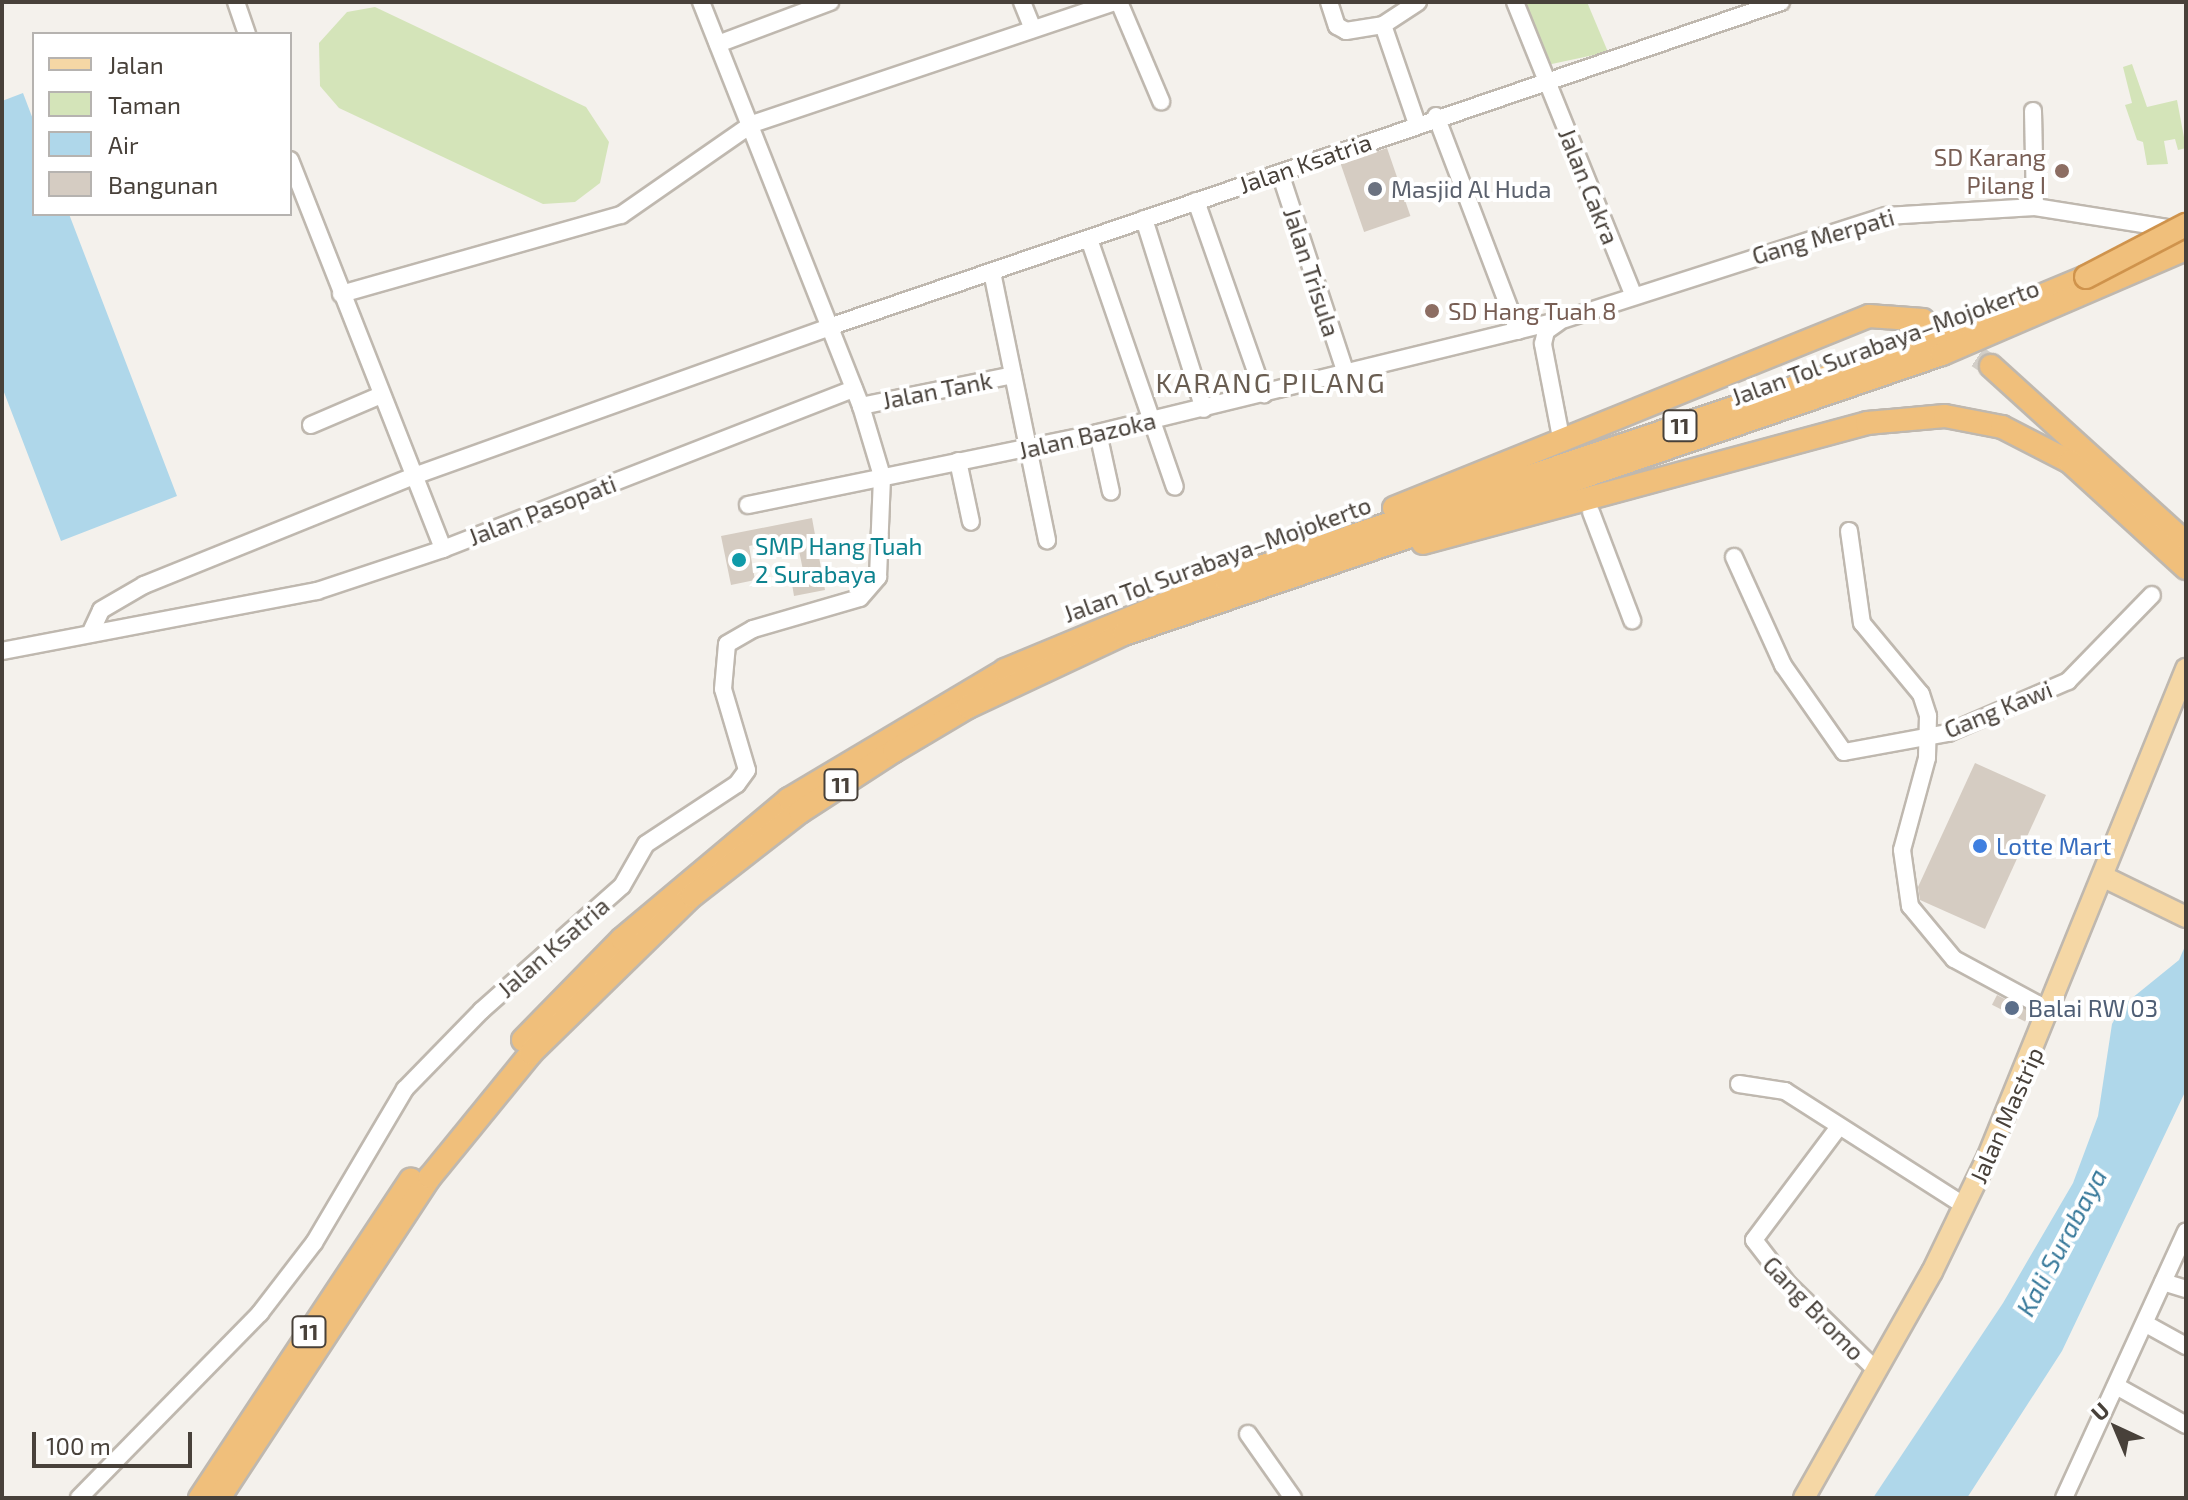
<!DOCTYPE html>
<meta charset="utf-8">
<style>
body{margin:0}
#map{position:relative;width:2188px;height:1500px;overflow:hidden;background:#f4f1ec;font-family:"Exo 2",sans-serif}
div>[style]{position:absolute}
.green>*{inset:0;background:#d4e4b9}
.water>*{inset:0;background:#afd7ea}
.building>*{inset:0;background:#d5ccc2;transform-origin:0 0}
.highway-tunnel>*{height:22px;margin-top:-11px;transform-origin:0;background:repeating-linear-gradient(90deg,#d2cec8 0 22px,transparent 0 33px)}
.roads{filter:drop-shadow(2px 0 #bfb8af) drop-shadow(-2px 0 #bfb8af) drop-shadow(0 2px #bfb8af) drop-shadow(0 -2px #bfb8af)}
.minor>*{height:16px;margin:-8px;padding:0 8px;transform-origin:8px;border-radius:8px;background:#fff}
.major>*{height:20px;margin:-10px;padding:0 10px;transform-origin:10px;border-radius:10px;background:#f5d7a5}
.highway>*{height:22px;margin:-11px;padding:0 11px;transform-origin:11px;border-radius:11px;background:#f0bf7b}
.bridges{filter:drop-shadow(2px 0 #cf934c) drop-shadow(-2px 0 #cf934c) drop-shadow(0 2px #cf934c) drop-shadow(0 -2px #cf934c)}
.highway-bridge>*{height:22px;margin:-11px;padding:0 11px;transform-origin:11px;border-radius:11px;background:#f0bf7b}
.dots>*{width:22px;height:22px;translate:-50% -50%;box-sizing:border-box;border:4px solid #fff;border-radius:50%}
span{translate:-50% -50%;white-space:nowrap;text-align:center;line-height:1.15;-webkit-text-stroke:8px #fff;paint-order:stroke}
.shield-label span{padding:2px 6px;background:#fff;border:2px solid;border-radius:6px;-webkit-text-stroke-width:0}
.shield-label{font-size:22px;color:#48413a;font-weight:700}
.education-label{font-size:24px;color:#785e54}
.right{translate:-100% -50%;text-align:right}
.left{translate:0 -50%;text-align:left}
.street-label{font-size:24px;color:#48413a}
.worship-label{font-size:24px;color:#5b616d}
.culture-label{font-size:24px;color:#0d838f}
.shop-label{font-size:24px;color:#366cbe}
.service-label{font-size:24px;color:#4e5e75}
.water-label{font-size:26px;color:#397a9b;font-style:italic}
.quarter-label{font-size:28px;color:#6a5e52;letter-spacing:2px}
.frame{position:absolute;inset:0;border:4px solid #48413a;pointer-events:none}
.legend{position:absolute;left:32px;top:32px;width:260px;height:184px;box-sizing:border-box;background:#fff;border:2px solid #b6b3b0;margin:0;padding:10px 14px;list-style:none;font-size:24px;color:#48413a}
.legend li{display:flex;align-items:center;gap:16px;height:40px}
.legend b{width:40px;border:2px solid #b6b3b0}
.north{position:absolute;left:2076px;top:1388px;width:80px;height:80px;-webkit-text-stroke:6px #fff;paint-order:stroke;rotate:316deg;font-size:22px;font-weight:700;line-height:32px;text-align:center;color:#48413a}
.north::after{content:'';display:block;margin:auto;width:28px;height:36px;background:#48413a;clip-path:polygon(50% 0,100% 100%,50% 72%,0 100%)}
.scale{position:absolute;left:32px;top:1432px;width:160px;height:36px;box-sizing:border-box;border:4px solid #48413a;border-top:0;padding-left:10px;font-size:24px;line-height:28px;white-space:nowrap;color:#48413a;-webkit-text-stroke:6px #fff;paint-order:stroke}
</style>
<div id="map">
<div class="green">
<div style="clip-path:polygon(1533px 2px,1587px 2px,1608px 52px,1547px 65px,1520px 7px)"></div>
<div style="clip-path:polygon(375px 7px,586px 107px,609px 142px,600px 183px,575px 202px,543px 204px,339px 108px,320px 86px,319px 43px,347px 12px)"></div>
<div style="clip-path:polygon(2132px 64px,2147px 107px,2177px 100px,2186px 148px,2178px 150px,2175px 139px,2164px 141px,2168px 164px,2147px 165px,2143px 142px,2137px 140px,2125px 105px,2132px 103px,2123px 67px)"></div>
</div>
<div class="water">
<div style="clip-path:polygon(23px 93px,34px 122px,34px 214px,69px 214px,177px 496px,61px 541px,2px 387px,2px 101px)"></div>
<div style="clip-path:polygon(2186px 944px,2186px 1090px,2062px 1351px,1967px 1498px,1873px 1498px,2003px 1303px,2073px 1183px,2098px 1116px,2112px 1024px,2121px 1007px,2179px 960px)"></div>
</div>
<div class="building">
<div style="left:1387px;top:148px;width:72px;height:49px;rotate:71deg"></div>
<div style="clip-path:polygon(812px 518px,825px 590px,794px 596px,791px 578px,804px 575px,796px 536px,749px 546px,755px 580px,731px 585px,721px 536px)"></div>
<div style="clip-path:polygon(1975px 763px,2046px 795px,1985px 929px,1920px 900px,1918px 887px)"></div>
<div style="left:1997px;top:995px;width:37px;height:11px;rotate:27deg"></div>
</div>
<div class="highway-tunnel">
<div style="left:1923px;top:320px;width:82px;rotate:34.1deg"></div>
</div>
<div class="roads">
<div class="minor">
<div style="left:236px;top:2px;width:34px;rotate:71deg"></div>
<div style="left:1022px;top:2px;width:29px;rotate:68deg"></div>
<div style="left:1119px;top:2px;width:108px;rotate:67deg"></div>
<div style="left:1329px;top:2px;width:25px;rotate:72deg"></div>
<div style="left:1337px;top:26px;width:10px;rotate:29deg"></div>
<div style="left:1346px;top:31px;width:37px;rotate:-9deg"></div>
<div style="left:1383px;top:25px;width:42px;rotate:-33.3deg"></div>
<div style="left:1515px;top:2px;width:315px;rotate:68deg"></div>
<div style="left:1383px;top:25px;width:105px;rotate:71deg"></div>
<div style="left:718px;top:44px;width:120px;rotate:-20.6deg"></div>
<div style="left:2033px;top:111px;width:96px;rotate:88.8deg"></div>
<div style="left:1436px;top:116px;width:230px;rotate:69.1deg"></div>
<div style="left:290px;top:160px;width:418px;rotate:68.5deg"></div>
<div style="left:1280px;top:173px;width:208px;rotate:71.8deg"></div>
<div style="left:1196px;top:201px;width:205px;rotate:70.6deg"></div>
<div style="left:1144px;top:219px;width:199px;rotate:72.5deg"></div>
<div style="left:1089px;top:239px;width:262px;rotate:70.9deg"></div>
<div style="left:992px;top:272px;width:274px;rotate:78.4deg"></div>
<div style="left:341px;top:294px;width:291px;rotate:-15.8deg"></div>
<div style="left:621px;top:215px;width:160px;rotate:-34.8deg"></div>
<div style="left:752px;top:124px;width:382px;rotate:-18.6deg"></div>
<div style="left:1559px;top:322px;width:16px;rotate:145deg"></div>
<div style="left:1546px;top:331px;width:13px;rotate:103deg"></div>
<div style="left:1543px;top:344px;width:90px;rotate:79.1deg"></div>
<div style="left:861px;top:406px;width:155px;rotate:-11.5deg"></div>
<div style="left:311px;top:425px;width:74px;rotate:-23.1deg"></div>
<div style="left:1098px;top:433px;width:60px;rotate:77.6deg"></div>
<div style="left:958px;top:461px;width:62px;rotate:78deg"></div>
<div style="left:748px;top:505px;width:357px;rotate:-11.6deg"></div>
<div style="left:1098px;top:433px;width:474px;rotate:-13.7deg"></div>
<div style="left:1559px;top:321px;width:343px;rotate:-17.8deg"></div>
<div style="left:1886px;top:216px;width:149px;rotate:-3.5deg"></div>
<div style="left:2035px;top:207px;width:148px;rotate:9deg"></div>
<div style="left:1591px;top:512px;width:116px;rotate:69.2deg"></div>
<div style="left:1849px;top:531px;width:93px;rotate:82deg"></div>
<div style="left:1862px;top:623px;width:92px;rotate:50.3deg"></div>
<div style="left:1921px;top:694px;width:23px;rotate:72deg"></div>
<div style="left:1928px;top:716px;width:42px;rotate:91.4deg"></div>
<div style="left:1927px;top:758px;width:95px;rotate:105.2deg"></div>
<div style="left:1902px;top:850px;width:57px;rotate:81.9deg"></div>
<div style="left:1910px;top:906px;width:69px;rotate:50.3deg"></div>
<div style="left:1954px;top:959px;width:111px;rotate:28.4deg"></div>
<div style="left:1734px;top:557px;width:119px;rotate:65.6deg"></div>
<div style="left:1783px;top:665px;width:106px;rotate:55deg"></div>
<div style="left:1844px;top:752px;width:106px;rotate:-10.4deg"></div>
<div style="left:1948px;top:733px;width:131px;rotate:-23.4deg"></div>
<div style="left:2068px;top:681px;width:120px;rotate:-45.7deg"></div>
<div style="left:90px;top:634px;width:26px;rotate:-65deg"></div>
<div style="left:101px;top:610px;width:50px;rotate:-30.2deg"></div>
<div style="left:144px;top:585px;width:288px;rotate:-22deg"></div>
<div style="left:411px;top:477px;width:444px;rotate:-19.7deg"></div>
<div style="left:829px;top:327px;width:1006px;rotate:-18.85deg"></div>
<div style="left:2px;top:651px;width:321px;rotate:-10.8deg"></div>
<div style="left:317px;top:591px;width:133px;rotate:-18.4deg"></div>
<div style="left:443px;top:549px;width:441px;rotate:-21.3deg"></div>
<div style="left:1739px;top:1084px;width:47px;rotate:8.7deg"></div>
<div style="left:1785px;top:1091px;width:214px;rotate:32.6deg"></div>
<div style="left:1838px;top:1128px;width:140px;rotate:126.9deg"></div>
<div style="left:1754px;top:1240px;width:56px;rotate:52.3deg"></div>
<div style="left:1788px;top:1284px;width:124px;rotate:44.3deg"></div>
<div style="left:2163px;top:1282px;width:24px;rotate:17deg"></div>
<div style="left:2146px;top:1324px;width:46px;rotate:28.8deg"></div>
<div style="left:2118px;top:1387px;width:78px;rotate:29.2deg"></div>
<div style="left:1248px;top:1434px;width:78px;rotate:54.9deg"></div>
<div style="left:79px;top:1498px;width:259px;rotate:-45.6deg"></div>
<div style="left:260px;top:1313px;width:88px;rotate:-52.4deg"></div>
<div style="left:314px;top:1243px;width:179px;rotate:-59.4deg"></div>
<div style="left:405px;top:1089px;width:109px;rotate:-45.7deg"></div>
<div style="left:481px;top:1011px;width:188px;rotate:-41.6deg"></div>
<div style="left:622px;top:886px;width:48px;rotate:-60.3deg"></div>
<div style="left:646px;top:844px;width:109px;rotate:-33.4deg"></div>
<div style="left:737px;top:784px;width:17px;rotate:-54deg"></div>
<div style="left:747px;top:770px;width:84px;rotate:-106.5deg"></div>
<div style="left:723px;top:689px;width:45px;rotate:-84.9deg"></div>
<div style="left:727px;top:644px;width:30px;rotate:-30deg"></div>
<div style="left:753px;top:629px;width:111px;rotate:-16.2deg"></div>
<div style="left:860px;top:598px;width:28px;rotate:-49deg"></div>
<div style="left:878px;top:577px;width:101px;rotate:-87.7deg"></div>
<div style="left:882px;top:476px;width:73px;rotate:-106.7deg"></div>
<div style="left:861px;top:406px;width:435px;rotate:-111.6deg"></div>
<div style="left:2064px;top:1498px;width:293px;rotate:-65.4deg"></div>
</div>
<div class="major">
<div style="left:2106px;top:878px;width:89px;rotate:26deg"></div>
<div style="left:1804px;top:1498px;width:260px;rotate:-60.5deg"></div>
<div style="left:1932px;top:1272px;width:129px;rotate:-64.2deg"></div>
<div style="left:1988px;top:1156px;width:526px;rotate:-67.87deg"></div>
</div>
<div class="highway">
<div style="left:1991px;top:366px;width:263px;rotate:42.2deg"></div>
<div style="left:1394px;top:508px;width:512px;rotate:-22.01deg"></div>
<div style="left:1869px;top:316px;width:54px;rotate:4.2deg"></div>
<div style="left:1423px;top:543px;width:460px;rotate:-15.1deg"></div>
<div style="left:1867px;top:423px;width:78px;rotate:-5.1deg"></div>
<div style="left:1945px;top:416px;width:58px;rotate:10.9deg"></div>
<div style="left:2002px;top:427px;width:76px;rotate:27.2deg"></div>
<div style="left:2070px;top:462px;width:157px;rotate:42.4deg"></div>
<div style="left:523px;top:1040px;width:141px;rotate:-45.6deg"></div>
<div style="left:622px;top:939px;width:218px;rotate:-40deg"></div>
<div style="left:789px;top:799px;width:252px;rotate:-30.8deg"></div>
<div style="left:1005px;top:670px;width:238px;rotate:-22.5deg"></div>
<div style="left:1225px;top:579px;width:749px;rotate:-18.6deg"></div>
<div style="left:1935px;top:340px;width:164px;rotate:-22.6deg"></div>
<div style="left:200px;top:1498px;width:382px;rotate:-56.5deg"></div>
<div style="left:219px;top:1498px;width:384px;rotate:-56.7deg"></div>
<div style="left:430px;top:1177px;width:160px;rotate:-50.8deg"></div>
<div style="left:531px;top:1053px;width:225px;rotate:-44.3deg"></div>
<div style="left:692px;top:896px;width:137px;rotate:-37.9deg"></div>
<div style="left:800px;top:812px;width:112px;rotate:-33deg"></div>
<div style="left:894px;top:751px;width:86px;rotate:-30.7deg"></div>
<div style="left:968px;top:707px;width:172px;rotate:-25.1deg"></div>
<div style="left:1124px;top:634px;width:865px;rotate:-18.9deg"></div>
<div style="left:1942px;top:354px;width:266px;rotate:-23.3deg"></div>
</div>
</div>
<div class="bridges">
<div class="highway-bridge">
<div style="left:2086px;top:277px;width:113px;rotate:-27.5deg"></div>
</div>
</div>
<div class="dots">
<div style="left:2062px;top:171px;background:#8d6e63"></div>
<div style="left:1375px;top:189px;background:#6b7280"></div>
<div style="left:1432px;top:311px;background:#8d6e63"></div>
<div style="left:739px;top:560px;background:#0f9aa8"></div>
<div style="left:1980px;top:846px;background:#3f7fe0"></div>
<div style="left:2012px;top:1008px;background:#5c6f8a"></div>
</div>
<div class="shield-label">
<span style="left:1680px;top:426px">11</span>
<span style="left:841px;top:785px">11</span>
<span style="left:309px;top:1332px">11</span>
</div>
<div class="education-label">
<span class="right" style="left:2046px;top:171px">SD Karang<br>Pilang I</span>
<span class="left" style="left:1448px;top:311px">SD Hang Tuah 8</span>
</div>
<div class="street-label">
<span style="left:1305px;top:163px;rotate:-19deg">Jalan Ksatria</span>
<span style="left:1589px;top:186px;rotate:68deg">Jalan Cakra</span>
<span style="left:1823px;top:236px;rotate:-16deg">Gang Merpati</span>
<span style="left:1312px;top:272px;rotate:72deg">Jalan Trisula</span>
<span style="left:1885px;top:342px;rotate:-20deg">Jalan Tol Surabaya–Mojokerto</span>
<span style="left:937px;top:390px;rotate:-11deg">Jalan Tank</span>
<span style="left:1087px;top:435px;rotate:-13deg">Jalan Bazoka</span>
<span style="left:542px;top:510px;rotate:-21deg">Jalan Pasopati</span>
<span style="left:1217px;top:559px;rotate:-20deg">Jalan Tol Surabaya–Mojokerto</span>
<span style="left:1998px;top:709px;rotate:-22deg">Gang Kawi</span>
<span style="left:553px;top:947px;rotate:-41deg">Jalan Ksatria</span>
<span style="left:2006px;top:1115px;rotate:-66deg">Jalan Mastrip</span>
<span style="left:1814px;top:1308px;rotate:46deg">Gang Bromo</span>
</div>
<div class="worship-label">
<span class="left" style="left:1391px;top:189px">Masjid Al Huda</span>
</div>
<div class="culture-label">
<span class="left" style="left:755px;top:560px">SMP Hang Tuah<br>2 Surabaya</span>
</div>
<div class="shop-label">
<span class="left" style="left:1996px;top:846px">Lotte Mart</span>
</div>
<div class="service-label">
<span class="left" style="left:2028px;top:1008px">Balai RW 03</span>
</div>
<div class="water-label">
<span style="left:2061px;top:1242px;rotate:-62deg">Kali Surabaya</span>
</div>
<div class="quarter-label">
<span style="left:1271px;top:382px">KARANG PILANG</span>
</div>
<div class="frame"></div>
<ul class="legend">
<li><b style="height:10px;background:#f5d7a5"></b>Jalan</li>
<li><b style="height:22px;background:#d4e4b9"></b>Taman</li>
<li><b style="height:22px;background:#afd7ea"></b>Air</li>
<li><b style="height:22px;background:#d5ccc2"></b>Bangunan</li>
</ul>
<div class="north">U</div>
<div class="scale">100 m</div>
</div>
